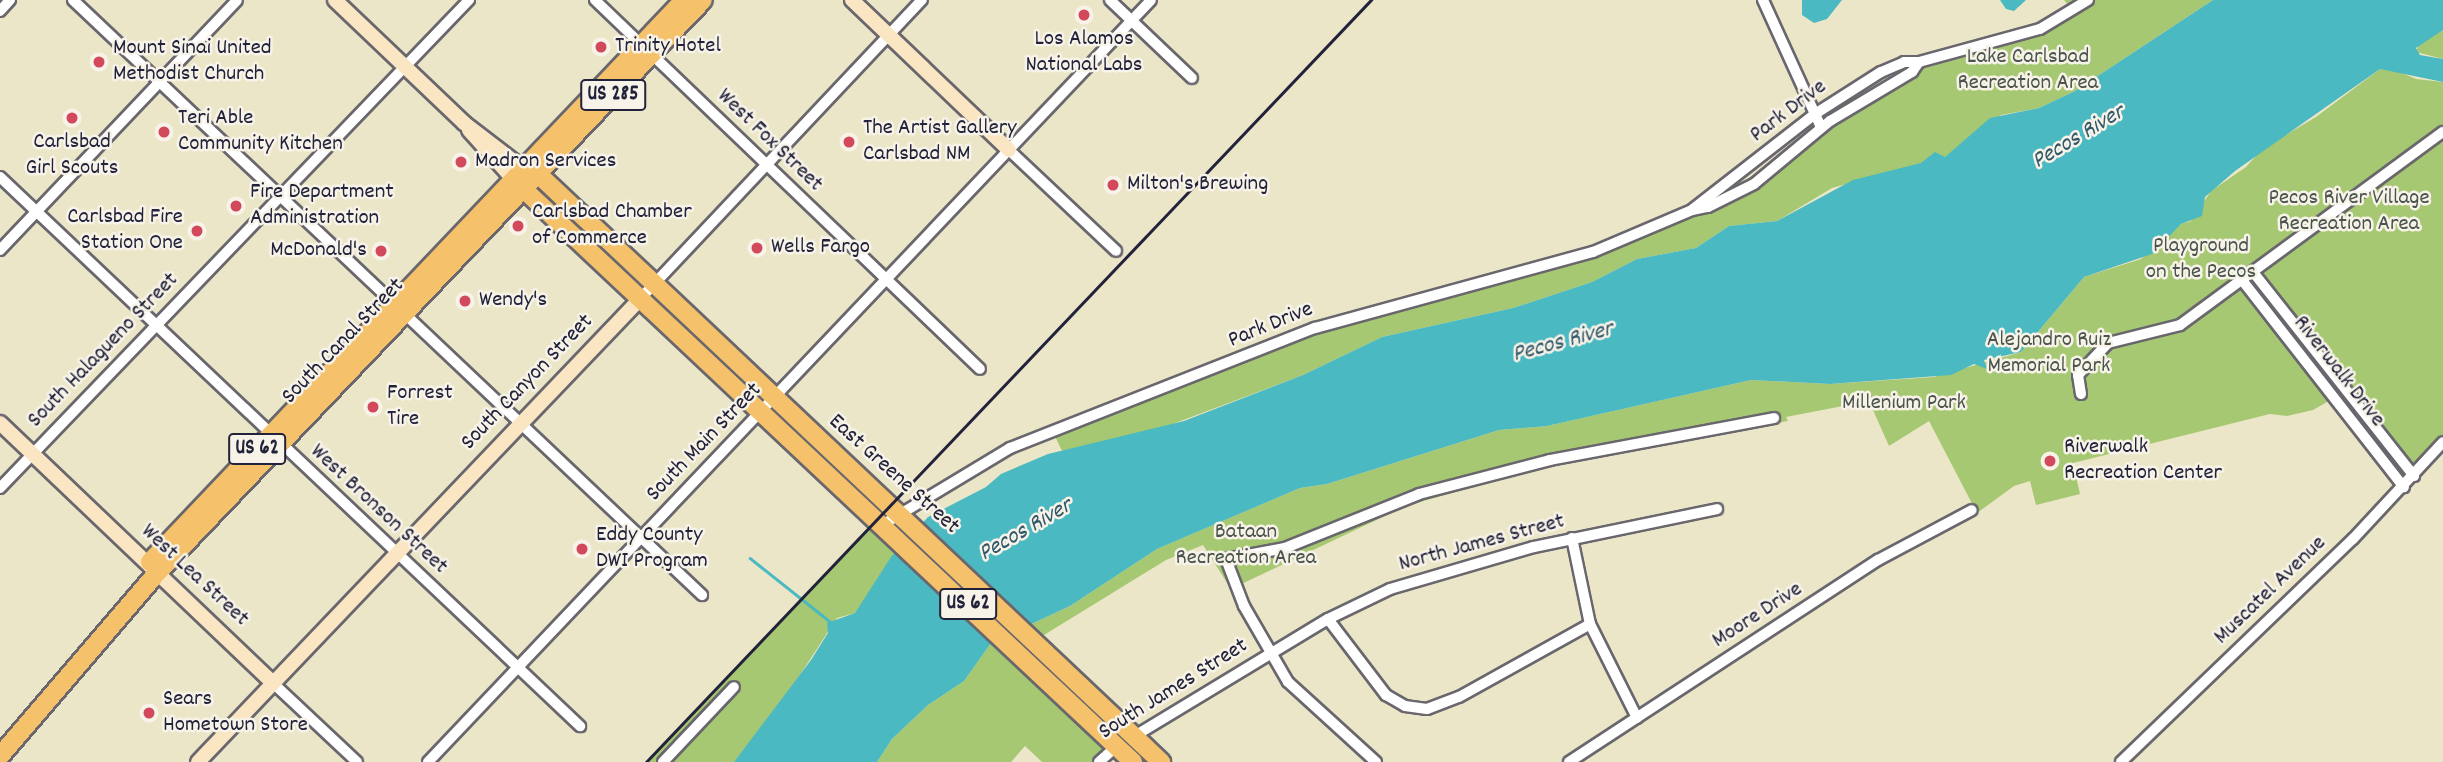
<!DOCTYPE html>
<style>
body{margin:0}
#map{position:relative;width:2443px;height:762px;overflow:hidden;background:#ece6c9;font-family:Dekko,sans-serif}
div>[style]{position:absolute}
.green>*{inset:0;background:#a6c872}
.water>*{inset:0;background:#4ab9c1}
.stream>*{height:2.5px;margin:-1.25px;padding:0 1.25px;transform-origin:1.25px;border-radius:1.25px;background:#4ab9c1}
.roads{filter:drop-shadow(2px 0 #69676d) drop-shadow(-2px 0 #69676d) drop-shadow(0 2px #69676d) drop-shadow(0 -2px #69676d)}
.street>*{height:10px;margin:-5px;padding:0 5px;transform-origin:5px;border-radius:5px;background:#fff}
.secondary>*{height:14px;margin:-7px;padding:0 7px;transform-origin:7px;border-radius:7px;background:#fbe6c4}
.highway>*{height:18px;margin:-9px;padding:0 9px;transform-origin:9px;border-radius:9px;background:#f5c16b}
.rail>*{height:2.5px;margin:-1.25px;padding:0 1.25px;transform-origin:1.25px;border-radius:1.25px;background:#22223b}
.dots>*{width:19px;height:19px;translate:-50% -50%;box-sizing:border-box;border:4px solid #f7f3e8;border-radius:50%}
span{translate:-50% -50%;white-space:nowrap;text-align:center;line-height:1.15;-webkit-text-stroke:5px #f7f3e8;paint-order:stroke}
.shield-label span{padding:2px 5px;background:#f7f3e8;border:2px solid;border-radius:5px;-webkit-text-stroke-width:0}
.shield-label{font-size:21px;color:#22223b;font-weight:700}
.poi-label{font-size:23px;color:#22223b}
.left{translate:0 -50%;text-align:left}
.right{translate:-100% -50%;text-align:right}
.park-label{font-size:23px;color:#4a544c}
.street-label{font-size:23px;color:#22223b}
.water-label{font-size:24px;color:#30576a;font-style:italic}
</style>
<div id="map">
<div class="green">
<div style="clip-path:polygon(2064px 0,2213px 0,2075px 91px,2039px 108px,2001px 115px,1945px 157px,1832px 188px,1777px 221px,1729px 226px,1696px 248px,1637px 259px,1592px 282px,1513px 308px,1382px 337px,1303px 375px,1162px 428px,1062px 451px,1052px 430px,1315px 328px,1569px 259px,1708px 207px,1774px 167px,1919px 62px,1998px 40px,2074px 11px)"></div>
<div style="clip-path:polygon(2443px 30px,2443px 59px,2416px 52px,2419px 44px)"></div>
<div style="clip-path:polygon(2390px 68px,2416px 79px,2443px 82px,2443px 442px,2404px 487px,2334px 398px,2313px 410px,2287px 416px,2270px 414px,2073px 463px,2080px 494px,2036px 505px,2030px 481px,2014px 486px,1977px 513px,1929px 421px,1889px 446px,1869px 401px,1786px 417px,1788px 421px,1551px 465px,1406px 506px,1231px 589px,1203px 545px,1166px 560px,1018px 651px,1116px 745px,1099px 762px,1042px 762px,1025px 746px,1011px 762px,877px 762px,892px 739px,928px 705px,964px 681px,991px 643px,1070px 606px,1157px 549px,1300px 488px,1327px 484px,1499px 430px,1547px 426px,1751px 380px,1830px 384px,1934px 377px,2021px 352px,2084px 277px,2141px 259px,2181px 224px,2191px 221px,2211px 191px,2246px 167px,2262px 149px,2316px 117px,2380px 69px)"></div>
<div style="clip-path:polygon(877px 518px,904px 543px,855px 613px,837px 618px,783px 701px,734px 762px,646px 762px)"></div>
</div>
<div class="water">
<div style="clip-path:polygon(1802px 0,1842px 0,1827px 19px,1814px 23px,1802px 15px)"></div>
<div style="clip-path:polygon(2000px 0,2026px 0,2014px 11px,2006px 9px)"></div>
<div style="clip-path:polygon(2213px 0,2443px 0,2443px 30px,2416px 48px,2420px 55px,2443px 59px,2443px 82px,2380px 69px,2235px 171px,2205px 197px,2202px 216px,2181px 224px,2152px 254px,2084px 277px,2021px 352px,1984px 360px,1987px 369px,1974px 364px,1951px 375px,1830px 384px,1751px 380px,1547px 426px,1499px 430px,1327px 484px,1300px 488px,1157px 549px,1070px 606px,991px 643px,964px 681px,928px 705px,892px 739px,877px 762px,734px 762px,811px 660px,828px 633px,827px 623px,855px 613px,891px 557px,928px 517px,986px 487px,1001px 474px,1048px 454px,1184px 421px,1303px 375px,1382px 337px,1513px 308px,1592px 282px,1637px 259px,1696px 248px,1729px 226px,1777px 221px,1853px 180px,1921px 163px,1935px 152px,1945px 157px,1990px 118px,2039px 108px,2075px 91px)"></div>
</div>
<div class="stream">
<div style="left:750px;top:558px;width:105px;rotate:38.4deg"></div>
</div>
<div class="roads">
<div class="street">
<div style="left:73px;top:0;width:866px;rotate:43.41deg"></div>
<div style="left:595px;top:0;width:533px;rotate:43.78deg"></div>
<div style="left:1110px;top:0;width:113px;rotate:43.6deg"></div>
<div style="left:1763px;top:0;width:140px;rotate:65.5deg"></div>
<div style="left:0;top:11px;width:15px;rotate:-48deg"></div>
<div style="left:1009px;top:150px;width:147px;rotate:43.3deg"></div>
<div style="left:0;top:177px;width:799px;rotate:43.43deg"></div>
<div style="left:1693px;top:209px;width:155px;rotate:-37.9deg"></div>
<div style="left:1815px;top:114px;width:78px;rotate:-32.5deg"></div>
<div style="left:1881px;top:72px;width:25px;rotate:-23deg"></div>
<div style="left:1904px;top:62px;width:15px"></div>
<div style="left:1919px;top:62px;width:125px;rotate:-15.3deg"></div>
<div style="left:2040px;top:29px;width:56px;rotate:-31.1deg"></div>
<div style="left:0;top:250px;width:344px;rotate:-46.5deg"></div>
<div style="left:2253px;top:272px;width:260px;rotate:51.7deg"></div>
<div style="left:2242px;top:280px;width:263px;rotate:52deg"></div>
<div style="left:640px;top:299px;width:411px;rotate:-46.7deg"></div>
<div style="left:2081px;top:394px;width:19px;rotate:-99deg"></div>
<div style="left:2078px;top:375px;width:44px;rotate:-46.8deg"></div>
<div style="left:2108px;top:343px;width:74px;rotate:-14deg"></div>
<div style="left:2180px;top:325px;width:326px;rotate:-36.3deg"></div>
<div style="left:0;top:488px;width:677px;rotate:-46.14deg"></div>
<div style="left:884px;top:524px;width:147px;rotate:-31.1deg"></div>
<div style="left:1010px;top:448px;width:328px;rotate:-21.5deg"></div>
<div style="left:1315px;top:328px;width:288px;rotate:-15.3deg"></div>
<div style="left:1593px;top:252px;width:108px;rotate:-23deg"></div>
<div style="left:1692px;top:210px;width:16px;rotate:-11deg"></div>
<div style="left:1708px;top:207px;width:51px;rotate:-26.6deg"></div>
<div style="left:1754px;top:184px;width:99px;rotate:-39.7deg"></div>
<div style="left:1830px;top:121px;width:96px;rotate:-30.9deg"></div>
<div style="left:1912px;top:72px;width:12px;rotate:-55deg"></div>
<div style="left:1572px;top:538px;width:88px;rotate:78.2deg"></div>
<div style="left:1590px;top:624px;width:105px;rotate:63.4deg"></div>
<div style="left:1328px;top:619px;width:96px;rotate:52.7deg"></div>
<div style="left:1386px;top:695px;width:22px;rotate:30deg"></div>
<div style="left:1405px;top:706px;width:22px;rotate:8deg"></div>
<div style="left:1427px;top:709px;width:34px;rotate:-21deg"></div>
<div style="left:1459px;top:697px;width:150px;rotate:-29.1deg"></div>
<div style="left:273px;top:683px;width:115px;rotate:43.2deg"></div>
<div style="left:1133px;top:737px;width:228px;rotate:-31.2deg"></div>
<div style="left:1328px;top:619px;width:69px;rotate:-25.8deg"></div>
<div style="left:1390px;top:589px;width:150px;rotate:-16.3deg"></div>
<div style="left:1534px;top:547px;width:187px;rotate:-11.7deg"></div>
<div style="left:428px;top:762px;width:1050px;rotate:-46.5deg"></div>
<div style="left:663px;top:762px;width:103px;rotate:-46.6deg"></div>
<div style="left:1099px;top:762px;width:27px;rotate:-42deg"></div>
<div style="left:1376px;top:762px;width:119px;rotate:-137.7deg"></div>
<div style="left:1288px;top:682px;width:88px;rotate:-120.1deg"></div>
<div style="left:1244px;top:606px;width:50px;rotate:-111deg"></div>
<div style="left:1226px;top:559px;width:60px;rotate:-10.6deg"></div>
<div style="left:1285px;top:548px;width:144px;rotate:-21.9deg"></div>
<div style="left:1419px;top:494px;width:135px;rotate:-14.5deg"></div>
<div style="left:1550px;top:460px;width:228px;rotate:-10.6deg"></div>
<div style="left:1569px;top:762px;width:369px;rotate:-33.2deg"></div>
<div style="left:1878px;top:560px;width:106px;rotate:-28deg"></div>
<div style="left:2121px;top:762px;width:322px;rotate:-43.9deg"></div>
<div style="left:2353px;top:539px;width:132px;rotate:-47.1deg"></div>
</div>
<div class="secondary">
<div style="left:335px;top:0;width:178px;rotate:43.6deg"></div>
<div style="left:464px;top:123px;width:76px;rotate:37.5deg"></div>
<div style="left:852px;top:0;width:217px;rotate:43.7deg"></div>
<div style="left:469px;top:130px;width:67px;rotate:48deg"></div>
<div style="left:0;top:423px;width:377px;rotate:43.6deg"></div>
<div style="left:198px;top:762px;width:640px;rotate:-46.33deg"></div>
</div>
<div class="highway">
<div style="left:527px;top:170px;width:12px;rotate:20deg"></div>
<div style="left:538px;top:174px;width:857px;rotate:43.34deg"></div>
<div style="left:516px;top:182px;width:847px;rotate:43.23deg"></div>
<div style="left:150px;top:562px;width:775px;rotate:-46.46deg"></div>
<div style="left:0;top:756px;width:241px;rotate:-49.4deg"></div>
<div style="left:157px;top:573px;width:791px;rotate:-46.38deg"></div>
</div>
</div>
<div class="rail">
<div style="left:646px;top:762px;width:1052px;rotate:-46.43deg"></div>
</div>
<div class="dots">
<div style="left:1084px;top:15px;background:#d1495b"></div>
<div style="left:601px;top:47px;background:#d1495b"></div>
<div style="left:99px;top:62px;background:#d1495b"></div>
<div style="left:72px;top:118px;background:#d1495b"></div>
<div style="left:164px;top:132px;background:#d1495b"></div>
<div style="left:849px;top:142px;background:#d1495b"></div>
<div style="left:461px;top:162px;background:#d1495b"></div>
<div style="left:1113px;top:185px;background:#d1495b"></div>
<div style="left:236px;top:206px;background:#d1495b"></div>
<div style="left:518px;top:226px;background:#d1495b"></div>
<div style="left:197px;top:231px;background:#d1495b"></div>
<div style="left:757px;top:248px;background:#d1495b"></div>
<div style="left:381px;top:251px;background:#d1495b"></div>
<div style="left:465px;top:301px;background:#d1495b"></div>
<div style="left:373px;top:407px;background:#d1495b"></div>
<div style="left:2050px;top:461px;background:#d1495b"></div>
<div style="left:582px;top:549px;background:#d1495b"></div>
<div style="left:149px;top:713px;background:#d1495b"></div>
</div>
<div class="shield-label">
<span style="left:613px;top:95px">US 285</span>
<span style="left:257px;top:449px">US 62</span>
<span style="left:968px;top:604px">US 62</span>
</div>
<div class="poi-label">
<span style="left:1084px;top:53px">Los Alamos<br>National Labs</span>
<span class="left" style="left:615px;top:47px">Trinity Hotel</span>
<span class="left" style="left:113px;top:62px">Mount Sinai United<br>Methodist Church</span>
<span class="left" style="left:178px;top:132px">Teri Able<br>Community Kitchen</span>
<span class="left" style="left:863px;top:142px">The Artist Gallery<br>Carlsbad NM</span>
<span style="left:72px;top:156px">Carlsbad<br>Girl Scouts</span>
<span class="left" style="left:475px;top:162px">Madron Services</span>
<span class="left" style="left:1127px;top:185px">Milton's Brewing</span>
<span class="left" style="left:250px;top:206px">Fire Department<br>Administration</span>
<span class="left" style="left:532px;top:226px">Carlsbad Chamber<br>of Commerce</span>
<span class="right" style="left:183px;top:231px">Carlsbad Fire<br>Station One</span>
<span class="left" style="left:771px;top:248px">Wells Fargo</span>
<span class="right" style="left:367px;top:251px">McDonald's</span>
<span class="left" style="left:479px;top:301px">Wendy's</span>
<span class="left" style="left:387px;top:407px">Forrest<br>Tire</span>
<span class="left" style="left:2064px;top:461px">Riverwalk<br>Recreation Center</span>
<span class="left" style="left:596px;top:549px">Eddy County<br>DWI Program</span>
<span class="left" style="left:163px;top:713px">Sears<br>Hometown Store</span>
</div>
<div class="park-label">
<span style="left:2028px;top:71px">Lake Carlsbad<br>Recreation Area</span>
<span style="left:2349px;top:212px">Pecos River Village<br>Recreation Area</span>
<span style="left:2201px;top:260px">Playground<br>on the Pecos</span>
<span style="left:2049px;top:354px">Alejandro Ruiz<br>Memorial Park</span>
<span style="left:1904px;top:404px">Millenium Park</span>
<span style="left:1246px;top:546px">Bataan<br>Recreation Area</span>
</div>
<div class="street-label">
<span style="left:1789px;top:112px;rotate:-37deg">Park Drive</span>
<span style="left:769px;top:141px;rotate:44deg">West Fox Street</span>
<span style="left:1271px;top:326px;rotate:-22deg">Park Drive</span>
<span style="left:344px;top:342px;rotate:-46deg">South Canal Street</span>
<span style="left:104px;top:351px;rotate:-46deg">South Halagueno Street</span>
<span style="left:2338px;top:372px;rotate:52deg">Riverwalk Drive</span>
<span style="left:528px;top:383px;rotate:-46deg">South Canyon Street</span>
<span style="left:705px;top:443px;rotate:-46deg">South Main Street</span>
<span style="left:893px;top:475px;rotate:42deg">East Greene Street</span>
<span style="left:378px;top:510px;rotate:43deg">West Bronson Street</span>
<span style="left:1482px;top:544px;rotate:-15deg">North James Street</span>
<span style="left:194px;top:576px;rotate:43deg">West Lea Street</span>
<span style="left:2271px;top:591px;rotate:-44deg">Muscatel Avenue</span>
<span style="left:1758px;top:616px;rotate:-33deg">Moore Drive</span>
<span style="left:1174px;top:690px;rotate:-32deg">South James Street</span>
</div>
<div class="water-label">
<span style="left:2079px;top:138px;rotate:-31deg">Pecos River</span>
<span style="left:1563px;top:343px;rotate:-15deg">Pecos River</span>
<span style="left:1026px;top:531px;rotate:-30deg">Pecos River</span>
</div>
</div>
